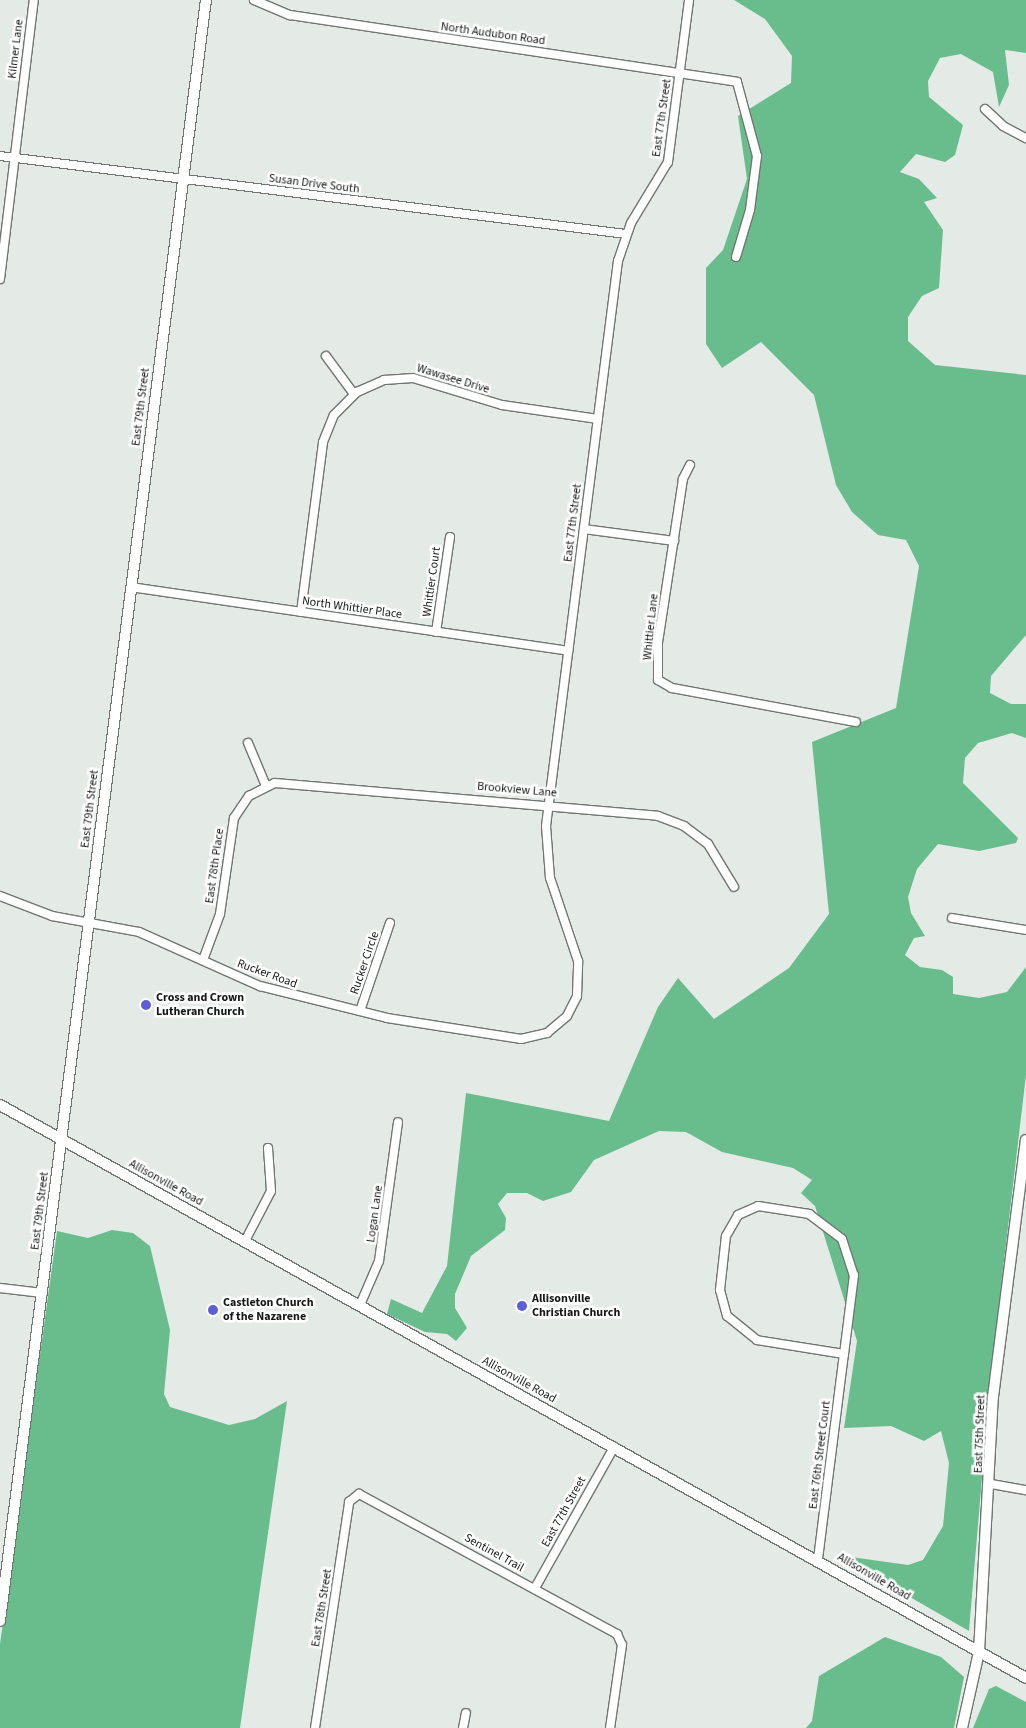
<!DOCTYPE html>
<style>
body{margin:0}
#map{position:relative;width:1026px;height:1728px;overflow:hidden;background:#e4eae6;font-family:"Source Sans 3",sans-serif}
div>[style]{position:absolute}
.forest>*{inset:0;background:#69bd8c}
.roads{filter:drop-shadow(1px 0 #707672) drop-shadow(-1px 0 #707672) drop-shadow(0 1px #707672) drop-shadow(0 -1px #707672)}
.street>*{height:8px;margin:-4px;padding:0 4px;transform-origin:4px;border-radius:4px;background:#fff}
.secondary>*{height:10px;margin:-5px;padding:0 5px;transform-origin:5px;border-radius:5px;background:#fff}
.dots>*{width:14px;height:14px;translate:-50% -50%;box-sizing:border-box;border:2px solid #fff;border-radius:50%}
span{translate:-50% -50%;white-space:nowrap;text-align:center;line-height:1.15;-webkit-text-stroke:5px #fff;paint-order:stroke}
.street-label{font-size:12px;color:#161817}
.poi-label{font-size:12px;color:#161817;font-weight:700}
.left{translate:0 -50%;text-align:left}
</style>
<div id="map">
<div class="forest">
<div style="clip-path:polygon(734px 0,1026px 0,1026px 53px,1005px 50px,1009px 85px,999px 107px,993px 72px,961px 54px,940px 58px,928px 81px,929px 97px,963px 125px,955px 155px,945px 162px,916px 154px,900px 172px,919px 179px,937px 198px,924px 202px,943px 230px,939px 288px,922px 296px,908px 317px,908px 341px,935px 365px,1026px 375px,1026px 635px,991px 676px,990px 693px,1011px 704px,1026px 704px,1026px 738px,1012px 733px,978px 743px,965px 758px,963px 783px,1018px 838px,1016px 843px,979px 851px,938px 844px,917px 869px,908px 897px,911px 913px,925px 936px,914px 938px,905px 955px,920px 967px,942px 970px,953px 977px,953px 994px,979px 998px,1007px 992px,1026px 967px,1026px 1075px,991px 1371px,969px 1631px,837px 1555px,908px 1565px,923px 1560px,943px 1526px,949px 1463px,941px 1431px,924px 1441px,891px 1426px,844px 1428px,857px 1341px,815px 1206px,801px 1193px,812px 1180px,793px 1168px,722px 1152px,686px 1132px,659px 1131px,594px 1160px,571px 1192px,543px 1201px,527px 1193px,507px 1193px,498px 1204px,506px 1218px,505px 1230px,471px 1256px,455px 1294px,455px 1308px,467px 1328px,456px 1341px,447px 1334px,425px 1332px,387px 1314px,391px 1299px,422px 1313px,447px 1266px,466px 1093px,609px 1121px,658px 1007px,678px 978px,714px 1019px,789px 968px,829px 914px,812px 742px,896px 708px,919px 566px,906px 540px,878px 535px,852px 512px,836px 485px,814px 395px,761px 342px,722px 368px,706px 344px,706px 268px,723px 250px,747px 179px,738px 116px,791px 83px,792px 56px,765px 19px)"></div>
<div style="clip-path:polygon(112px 1230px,133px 1233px,150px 1246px,170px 1330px,164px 1394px,170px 1407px,229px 1425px,255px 1419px,287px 1401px,240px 1728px,0 1728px,0 1644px,57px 1231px,88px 1238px)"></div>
<div style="clip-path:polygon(885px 1637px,941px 1657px,964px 1677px,954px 1728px,806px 1728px,812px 1721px,819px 1676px)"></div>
<div style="clip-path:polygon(996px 1686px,1026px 1702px,1026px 1728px,973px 1728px,989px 1689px)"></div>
</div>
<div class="roads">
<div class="street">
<div style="left:254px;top:0;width:39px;rotate:23deg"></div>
<div style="left:290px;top:15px;width:452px;rotate:8.5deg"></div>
<div style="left:737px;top:82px;width:77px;rotate:74.9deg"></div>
<div style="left:757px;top:156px;width:54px;rotate:97.4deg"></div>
<div style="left:750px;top:210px;width:49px;rotate:106.6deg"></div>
<div style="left:985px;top:109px;width:25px;rotate:43deg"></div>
<div style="left:1003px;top:126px;width:26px;rotate:28deg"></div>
<div style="left:0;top:156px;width:631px;rotate:7.1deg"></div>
<div style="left:0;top:279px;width:281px;rotate:-83.1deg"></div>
<div style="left:326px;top:356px;width:47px;rotate:53.6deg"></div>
<div style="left:690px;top:465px;width:16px;rotate:117deg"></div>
<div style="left:683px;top:479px;width:166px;rotate:98.7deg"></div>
<div style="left:658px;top:643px;width:37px;rotate:90deg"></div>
<div style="left:658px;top:680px;width:16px;rotate:30deg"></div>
<div style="left:672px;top:688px;width:187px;rotate:10.5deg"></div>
<div style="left:584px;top:529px;width:91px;rotate:7.6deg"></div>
<div style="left:131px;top:587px;width:442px;rotate:8.3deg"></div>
<div style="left:301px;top:612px;width:171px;rotate:-82.6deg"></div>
<div style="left:323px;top:442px;width:29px;rotate:-68deg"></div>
<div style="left:334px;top:415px;width:33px;rotate:-45deg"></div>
<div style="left:357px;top:392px;width:30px;rotate:-24deg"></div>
<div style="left:384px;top:380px;width:29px;rotate:-4deg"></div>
<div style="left:413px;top:378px;width:93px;rotate:16.9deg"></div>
<div style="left:502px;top:405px;width:97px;rotate:8.3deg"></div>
<div style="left:436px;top:632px;width:96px;rotate:-81.6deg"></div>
<div style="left:248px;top:743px;width:47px;rotate:67.3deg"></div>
<div style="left:0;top:896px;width:56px;rotate:21deg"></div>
<div style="left:52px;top:916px;width:88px;rotate:10.4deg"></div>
<div style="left:139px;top:932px;width:133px;rotate:24.1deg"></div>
<div style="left:260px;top:986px;width:131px;rotate:14.1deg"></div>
<div style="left:387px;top:1018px;width:136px;rotate:8.9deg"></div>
<div style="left:521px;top:1039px;width:27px;rotate:-13deg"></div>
<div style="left:547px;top:1033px;width:26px;rotate:-40deg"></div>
<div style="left:567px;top:1016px;width:22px;rotate:-63deg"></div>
<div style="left:577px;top:996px;width:35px;rotate:-88deg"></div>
<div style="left:578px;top:961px;width:88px;rotate:-108.6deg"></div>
<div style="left:550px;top:878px;width:52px;rotate:-94.4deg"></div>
<div style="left:546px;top:826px;width:570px;rotate:-82.74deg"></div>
<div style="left:618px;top:261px;width:40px;rotate:-71.1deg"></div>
<div style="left:631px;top:223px;width:71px;rotate:-58.8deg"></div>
<div style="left:668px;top:162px;width:163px;rotate:-82.6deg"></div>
<div style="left:952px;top:918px;width:75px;rotate:9.2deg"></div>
<div style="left:203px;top:960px;width:49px;rotate:-69.7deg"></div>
<div style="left:220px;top:914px;width:97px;rotate:-81.7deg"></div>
<div style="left:234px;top:818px;width:27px;rotate:-56deg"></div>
<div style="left:249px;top:796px;width:29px;rotate:-27deg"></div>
<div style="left:275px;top:783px;width:384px;rotate:4.9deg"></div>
<div style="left:658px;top:816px;width:28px;rotate:21deg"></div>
<div style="left:684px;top:826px;width:30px;rotate:37deg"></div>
<div style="left:708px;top:844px;width:50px;rotate:58.8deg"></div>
<div style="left:360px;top:1011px;width:93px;rotate:-71.2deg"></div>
<div style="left:758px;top:1206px;width:52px;rotate:8.9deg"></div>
<div style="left:809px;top:1214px;width:41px;rotate:37.1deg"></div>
<div style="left:842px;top:1239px;width:38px;rotate:72deg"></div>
<div style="left:854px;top:1275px;width:80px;rotate:97.2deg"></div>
<div style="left:844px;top:1354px;width:88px;rotate:-170.9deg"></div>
<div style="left:757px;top:1340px;width:38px;rotate:-141deg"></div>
<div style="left:727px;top:1316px;width:27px;rotate:-105deg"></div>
<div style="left:720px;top:1290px;width:54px;rotate:-83.7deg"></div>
<div style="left:726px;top:1236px;width:24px;rotate:-60deg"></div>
<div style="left:738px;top:1215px;width:22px;rotate:-24deg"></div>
<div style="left:245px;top:1241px;width:56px;rotate:-62.5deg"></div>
<div style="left:271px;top:1191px;width:43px;rotate:-94deg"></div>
<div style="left:0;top:1288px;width:43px;rotate:6.6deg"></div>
<div style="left:360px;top:1305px;width:48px;rotate:-66.6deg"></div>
<div style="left:379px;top:1261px;width:140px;rotate:-82.2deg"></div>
<div style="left:991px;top:1484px;width:36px;rotate:10deg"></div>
<div style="left:818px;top:1559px;width:207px;rotate:-82.8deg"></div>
<div style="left:535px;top:1588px;width:162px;rotate:-60.7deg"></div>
<div style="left:315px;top:1728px;width:229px;rotate:-81.4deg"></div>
<div style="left:349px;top:1502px;width:13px;rotate:-39deg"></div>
<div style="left:359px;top:1494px;width:294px;rotate:28.5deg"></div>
<div style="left:617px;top:1634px;width:12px;rotate:66deg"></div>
<div style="left:622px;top:1645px;width:84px;rotate:98.2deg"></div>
<div style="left:463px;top:1728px;width:15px;rotate:-79deg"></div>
</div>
<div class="secondary">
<div style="left:0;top:1105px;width:1175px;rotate:29.18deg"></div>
<div style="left:0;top:1621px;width:1634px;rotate:-82.76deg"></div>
<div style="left:962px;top:1728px;width:78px;rotate:-77.4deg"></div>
<div style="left:979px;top:1652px;width:255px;rotate:-86.9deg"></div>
<div style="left:993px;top:1397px;width:259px;rotate:-82.7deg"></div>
</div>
</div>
<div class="dots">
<div style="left:146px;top:1005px;background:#5d5dd5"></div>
<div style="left:522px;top:1306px;background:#5d5dd5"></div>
<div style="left:213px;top:1310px;background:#5d5dd5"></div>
</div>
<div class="street-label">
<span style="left:493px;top:34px;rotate:8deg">North Audubon Road</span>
<span style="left:16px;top:49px;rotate:-83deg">Kilmer Lane</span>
<span style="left:662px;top:118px;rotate:-82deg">East 77th Street</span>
<span style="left:314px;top:184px;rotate:7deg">Susan Drive South</span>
<span style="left:453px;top:379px;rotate:17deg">Wawasee Drive</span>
<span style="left:141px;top:407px;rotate:-83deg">East 79th Street</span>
<span style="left:573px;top:523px;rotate:-83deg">East 77th Street</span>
<span style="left:432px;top:582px;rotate:-82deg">Whittier Court</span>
<span style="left:352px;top:608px;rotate:8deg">North Whittier Place</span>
<span style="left:651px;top:627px;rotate:-84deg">Whittier Lane</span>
<span style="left:517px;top:790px;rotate:5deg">Brookview Lane</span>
<span style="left:90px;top:809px;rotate:-83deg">East 79th Street</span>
<span style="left:215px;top:866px;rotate:-82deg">East 78th Place</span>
<span style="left:365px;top:963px;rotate:-71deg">Rucker Circle</span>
<span style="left:267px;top:974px;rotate:20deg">Rucker Road</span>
<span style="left:166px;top:1183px;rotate:29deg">Allisonville Road</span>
<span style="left:40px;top:1211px;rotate:-83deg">East 79th Street</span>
<span style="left:375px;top:1214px;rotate:-82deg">Logan Lane</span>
<span style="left:519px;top:1380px;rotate:29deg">Allisonville Road</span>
<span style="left:980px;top:1434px;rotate:-88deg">East 75th Street</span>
<span style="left:820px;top:1455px;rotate:-83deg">East 76th Street Court</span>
<span style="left:564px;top:1512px;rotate:-61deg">East 77th Street</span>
<span style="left:494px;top:1553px;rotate:29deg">Sentinel Trail</span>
<span style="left:874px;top:1577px;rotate:30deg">Allisonville Road</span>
<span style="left:322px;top:1608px;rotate:-81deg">East 78th Street</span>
</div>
<div class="poi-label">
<span class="left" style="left:156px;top:1005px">Cross and Crown<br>Lutheran Church</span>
<span class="left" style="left:532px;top:1306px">Allisonville<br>Christian Church</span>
<span class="left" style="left:223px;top:1310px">Castleton Church<br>of the Nazarene</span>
</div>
</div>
